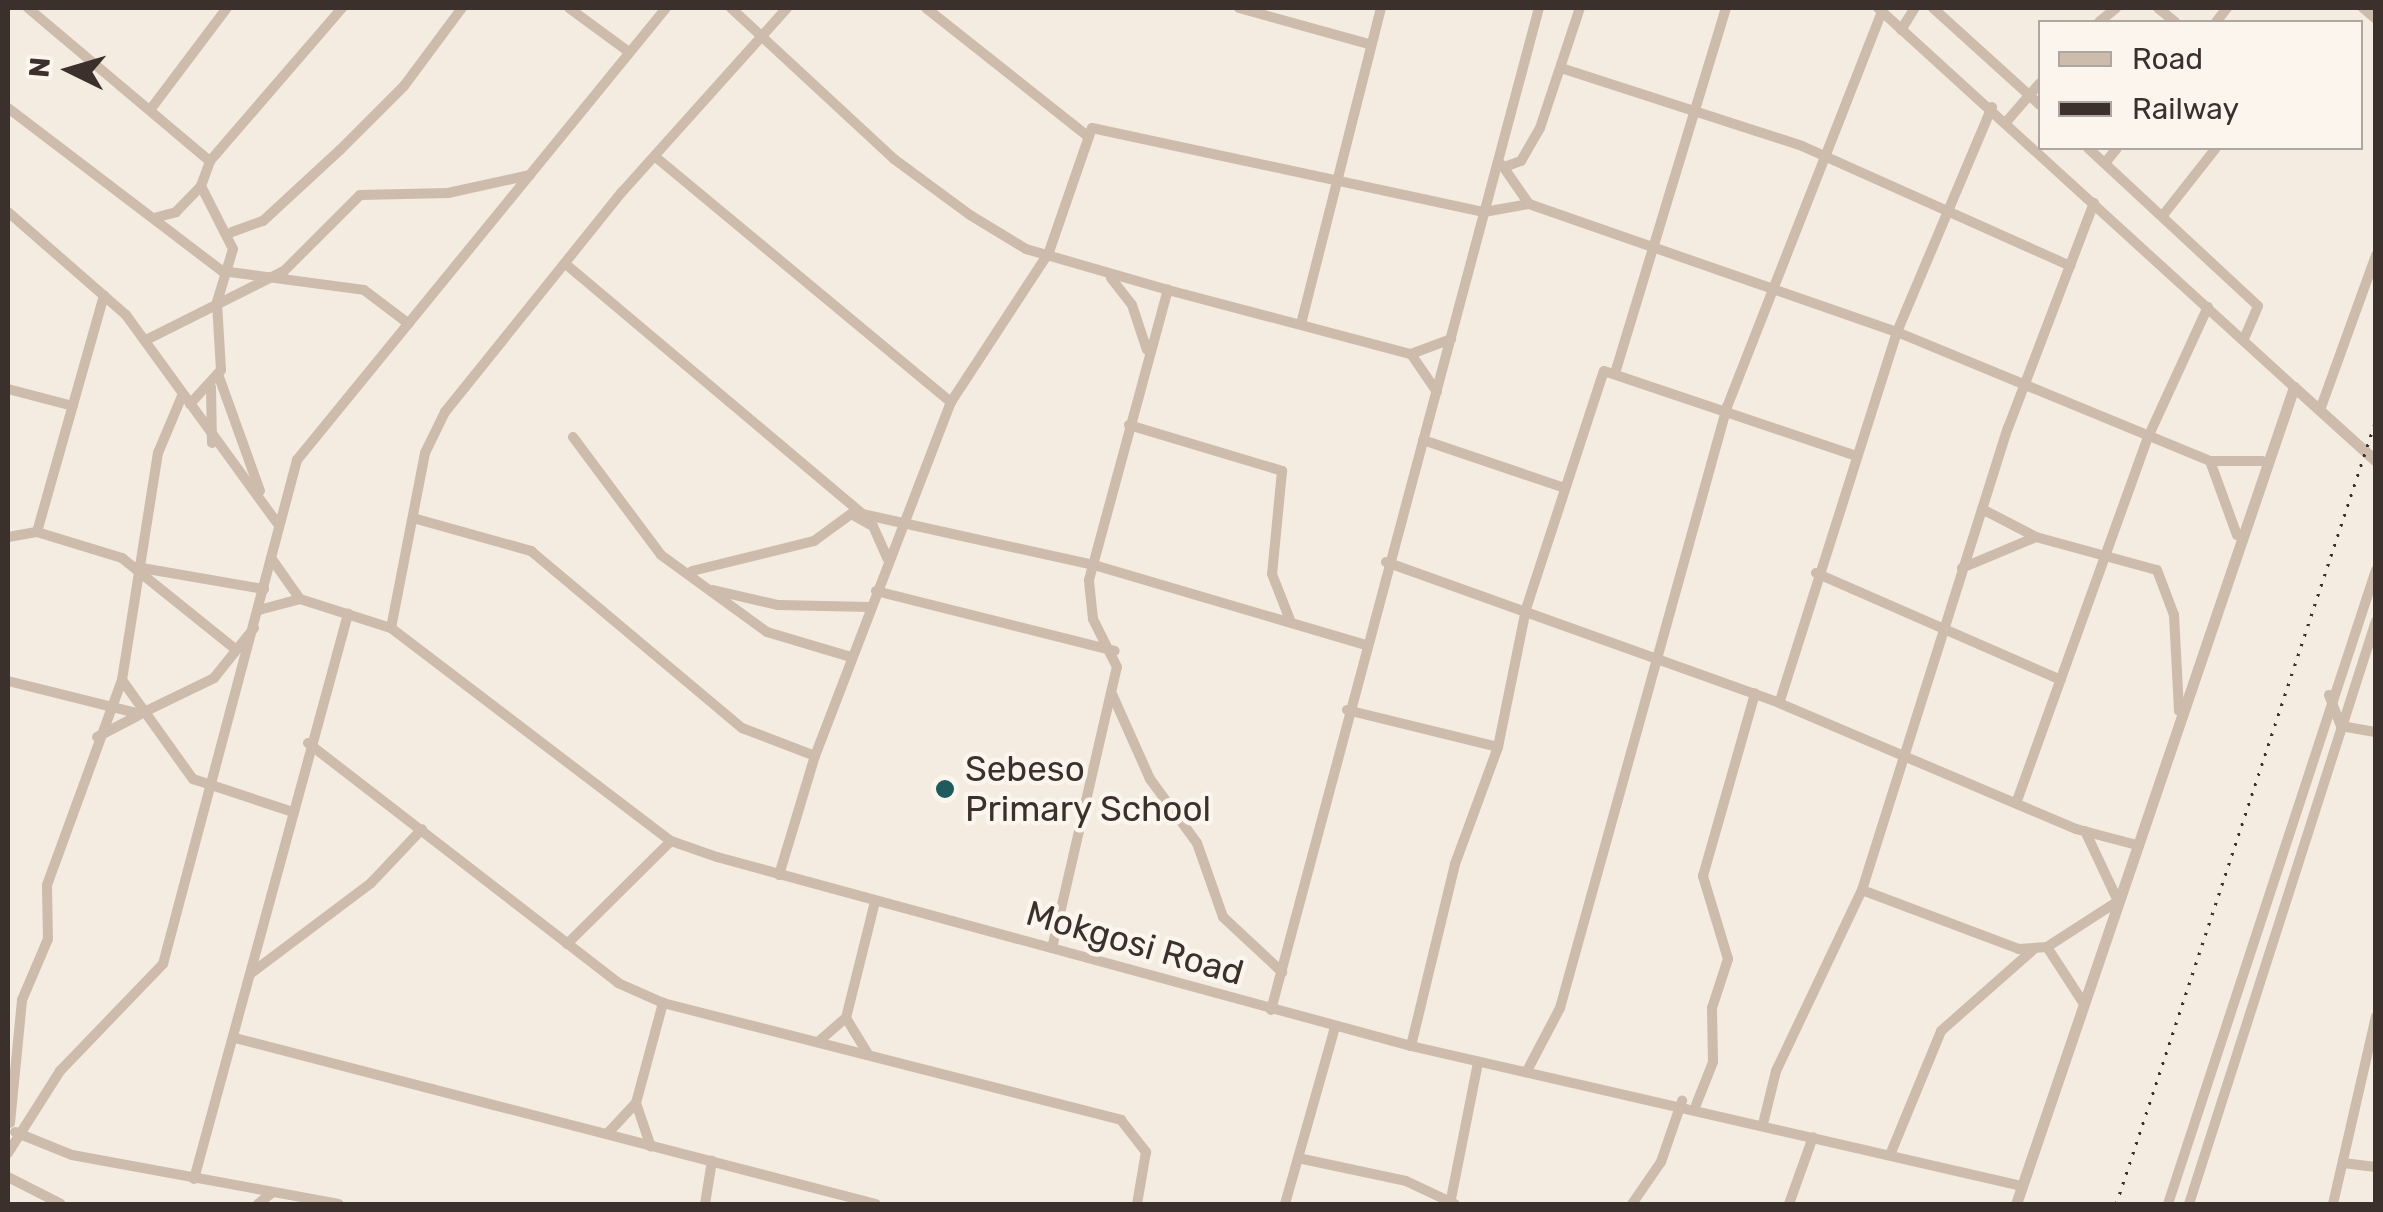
<!DOCTYPE html>
<style>
body{margin:0}
#map{position:relative;width:2383px;height:1212px;overflow:hidden;background:#f4ebe1;font-family:Rubik,sans-serif}
div>[style]{position:absolute}
.minor>*{height:10px;margin:-5px;padding:0 5px;transform-origin:5px;border-radius:5px;background:#cdbbac}
.tertiary>*{height:11px;margin:-5.5px;padding:0 5.5px;transform-origin:5.5px;border-radius:5.5px;background:#cdbbac}
.rail>*{height:2.5px;margin-top:-1.25px;transform-origin:0;background:repeating-linear-gradient(90deg,#3b302b 0 2.5px,transparent 0 10.5px)}
.dots>*{width:28px;height:28px;translate:-50% -50%;box-sizing:border-box;border:5px solid #fbf5ee;border-radius:50%}
span{translate:-50% -50%;white-space:nowrap;text-align:center;line-height:1.15;-webkit-text-stroke:9px #fbf5ee;paint-order:stroke}
.poi-label{font-size:35px;color:#3b302b}
.left{translate:0 -50%;text-align:left}
.street-label{font-size:35px;color:#3b302b}
.frame{position:absolute;inset:0;border:10px solid #3b302b;pointer-events:none}
.legend{position:absolute;left:2038px;top:20px;width:325px;height:130px;box-sizing:border-box;background:#fbf5ee;border:2px solid #aea6a0;margin:0;padding:12px 18px;list-style:none;font-size:30px;color:#3b302b}
.legend li{display:flex;align-items:center;gap:20px;height:50px}
.legend b{width:50px;border:2px solid #aea6a0}
.north{position:absolute;left:20px;top:20px;width:100px;height:100px;-webkit-text-stroke:8px #fbf5ee;paint-order:stroke;rotate:275deg;font-size:28px;font-weight:700;line-height:40px;text-align:center;color:#3b302b}
.north::after{content:'';display:block;margin:auto;width:35px;height:45px;background:#3b302b;clip-path:polygon(50% 0,100% 100%,50% 72%,0 100%)}
</style>
<div id="map">
<div class="minor">
<div style="left:28px;top:8px;width:238px;rotate:40.1deg"></div>
<div style="left:210px;top:161px;width:202px;rotate:-49.2deg"></div>
<div style="left:569px;top:8px;width:74px;rotate:36.3deg"></div>
<div style="left:731px;top:8px;width:222px;rotate:42.8deg"></div>
<div style="left:894px;top:159px;width:94px;rotate:36.4deg"></div>
<div style="left:970px;top:215px;width:66px;rotate:31.3deg"></div>
<div style="left:1026px;top:249px;width:148px;rotate:16.1deg"></div>
<div style="left:926px;top:8px;width:204px;rotate:38.4deg"></div>
<div style="left:1239px;top:8px;width:135px;rotate:15.5deg"></div>
<div style="left:1878px;top:8px;width:563px;rotate:42.34deg"></div>
<div style="left:1933px;top:8px;width:144px;rotate:42.2deg"></div>
<div style="left:2158px;top:8px;width:22px;rotate:39deg"></div>
<div style="left:2363px;top:8px;width:17px;rotate:40deg"></div>
<div style="left:2099px;top:22px;width:22px;rotate:-39deg"></div>
<div style="left:2216px;top:22px;width:18px;rotate:-52deg"></div>
<div style="left:1901px;top:30px;width:26px;rotate:-58deg"></div>
<div style="left:1561px;top:68px;width:253px;rotate:17.9deg"></div>
<div style="left:1802px;top:146px;width:294px;rotate:24.1deg"></div>
<div style="left:1992px;top:107px;width:244px;rotate:112.9deg"></div>
<div style="left:1897px;top:332px;width:389px;rotate:107.6deg"></div>
<div style="left:1779px;top:703px;width:323px;rotate:23deg"></div>
<div style="left:2076px;top:829px;width:63px;rotate:14.7deg"></div>
<div style="left:8px;top:108px;width:269px;rotate:37.3deg"></div>
<div style="left:222px;top:271px;width:143px;rotate:7.6deg"></div>
<div style="left:364px;top:290px;width:56px;rotate:37.1deg"></div>
<div style="left:150px;top:110px;width:128px;rotate:-53deg"></div>
<div style="left:2007px;top:121px;width:50px;rotate:-49deg"></div>
<div style="left:2088px;top:148px;width:232px;rotate:42.9deg"></div>
<div style="left:2258px;top:306px;width:36px;rotate:113deg"></div>
<div style="left:658px;top:159px;width:381px;rotate:39.7deg"></div>
<div style="left:2105px;top:163px;width:19px;rotate:-51deg"></div>
<div style="left:1502px;top:165px;width:47px;rotate:55.3deg"></div>
<div style="left:1507px;top:166px;width:15px;rotate:-20deg"></div>
<div style="left:1521px;top:161px;width:38px;rotate:-60deg"></div>
<div style="left:1540px;top:128px;width:126px;rotate:-71.6deg"></div>
<div style="left:8px;top:212px;width:157px;rotate:41.1deg"></div>
<div style="left:126px;top:315px;width:257px;rotate:54deg"></div>
<div style="left:2164px;top:214px;width:84px;rotate:-51.8deg"></div>
<div style="left:154px;top:218px;width:23px;rotate:-15deg"></div>
<div style="left:176px;top:212px;width:36px;rotate:-46deg"></div>
<div style="left:232px;top:232px;width:33px;rotate:-20deg"></div>
<div style="left:263px;top:221px;width:105px;rotate:-42.7deg"></div>
<div style="left:340px;top:150px;width:91px;rotate:-45deg"></div>
<div style="left:404px;top:86px;width:97px;rotate:-53.4deg"></div>
<div style="left:568px;top:266px;width:385px;rotate:40.1deg"></div>
<div style="left:862px;top:514px;width:238px;rotate:12.4deg"></div>
<div style="left:1094px;top:565px;width:283px;rotate:16.4deg"></div>
<div style="left:1111px;top:278px;width:34px;rotate:52deg"></div>
<div style="left:1132px;top:305px;width:47px;rotate:71.6deg"></div>
<div style="left:1301px;top:324px;width:326px;rotate:-75.8deg"></div>
<div style="left:146px;top:340px;width:154px;rotate:-26.6deg"></div>
<div style="left:284px;top:271px;width:107px;rotate:-45deg"></div>
<div style="left:360px;top:195px;width:88px;rotate:-1.3deg"></div>
<div style="left:448px;top:193px;width:84px;rotate:-12.4deg"></div>
<div style="left:1411px;top:354px;width:46px;rotate:55.6deg"></div>
<div style="left:1616px;top:370px;width:378px;rotate:-73.1deg"></div>
<div style="left:219px;top:377px;width:121px;rotate:70.2deg"></div>
<div style="left:211px;top:387px;width:56px;rotate:89deg"></div>
<div style="left:8px;top:389px;width:67px;rotate:14.7deg"></div>
<div style="left:190px;top:404px;width:46px;rotate:-47.6deg"></div>
<div style="left:221px;top:370px;width:68px;rotate:-93.4deg"></div>
<div style="left:217px;top:302px;width:55px;rotate:-73.2deg"></div>
<div style="left:233px;top:249px;width:71px;rotate:-116.9deg"></div>
<div style="left:201px;top:186px;width:27px;rotate:-70deg"></div>
<div style="left:2320px;top:410px;width:165px;rotate:-70.1deg"></div>
<div style="left:1129px;top:425px;width:160px;rotate:16.7deg"></div>
<div style="left:1282px;top:471px;width:103px;rotate:95.5deg"></div>
<div style="left:1272px;top:574px;width:49px;rotate:68.6deg"></div>
<div style="left:573px;top:437px;width:147px;rotate:53.3deg"></div>
<div style="left:661px;top:555px;width:131px;rotate:36deg"></div>
<div style="left:767px;top:632px;width:88px;rotate:16.6deg"></div>
<div style="left:1423px;top:440px;width:147px;rotate:18.7deg"></div>
<div style="left:2210px;top:461px;width:79px;rotate:70deg"></div>
<div style="left:1982px;top:509px;width:61px;rotate:27.4deg"></div>
<div style="left:413px;top:518px;width:123px;rotate:15.6deg"></div>
<div style="left:531px;top:551px;width:275px;rotate:40deg"></div>
<div style="left:742px;top:728px;width:78px;rotate:21deg"></div>
<div style="left:37px;top:532px;width:89px;rotate:17deg"></div>
<div style="left:122px;top:558px;width:145px;rotate:38.8deg"></div>
<div style="left:8px;top:537px;width:29px;rotate:-10deg"></div>
<div style="left:37px;top:532px;width:246px;rotate:-74.2deg"></div>
<div style="left:271px;top:558px;width:50px;rotate:54.7deg"></div>
<div style="left:1386px;top:562px;width:418px;rotate:19.7deg"></div>
<div style="left:136px;top:567px;width:130px;rotate:9.8deg"></div>
<div style="left:1962px;top:568px;width:80px;rotate:-22.7deg"></div>
<div style="left:2036px;top:537px;width:125px;rotate:15.3deg"></div>
<div style="left:2157px;top:570px;width:48px;rotate:69.3deg"></div>
<div style="left:2174px;top:615px;width:96px;rotate:87deg"></div>
<div style="left:692px;top:571px;width:126px;rotate:-13.8deg"></div>
<div style="left:814px;top:541px;width:46px;rotate:-36.1deg"></div>
<div style="left:851px;top:514px;width:25px;rotate:29deg"></div>
<div style="left:873px;top:526px;width:36px;rotate:66deg"></div>
<div style="left:1816px;top:573px;width:267px;rotate:23.6deg"></div>
<div style="left:713px;top:590px;width:67px;rotate:13deg"></div>
<div style="left:778px;top:605px;width:92px;rotate:1.2deg"></div>
<div style="left:876px;top:591px;width:246px;rotate:14.1deg"></div>
<div style="left:259px;top:610px;width:42px;rotate:-15deg"></div>
<div style="left:300px;top:599px;width:96px;rotate:17.7deg"></div>
<div style="left:391px;top:628px;width:352px;rotate:37.3deg"></div>
<div style="left:671px;top:841px;width:49px;rotate:19.2deg"></div>
<div style="left:717px;top:857px;width:719px;rotate:15.23deg"></div>
<div style="left:1411px;top:1046px;width:627px;rotate:12.91deg"></div>
<div style="left:391px;top:628px;width:178px;rotate:-79deg"></div>
<div style="left:425px;top:453px;width:46px;rotate:-64deg"></div>
<div style="left:445px;top:412px;width:282px;rotate:-51.2deg"></div>
<div style="left:622px;top:192px;width:247px;rotate:-48.1deg"></div>
<div style="left:122px;top:680px;width:122px;rotate:54.4deg"></div>
<div style="left:193px;top:779px;width:102px;rotate:18.3deg"></div>
<div style="left:8px;top:681px;width:136px;rotate:14deg"></div>
<div style="left:140px;top:714px;width:82px;rotate:-25.9deg"></div>
<div style="left:214px;top:678px;width:64px;rotate:-51.3deg"></div>
<div style="left:1112px;top:694px;width:93px;rotate:65.9deg"></div>
<div style="left:1150px;top:779px;width:79px;rotate:53.7deg"></div>
<div style="left:1197px;top:843px;width:78px;rotate:70.6deg"></div>
<div style="left:1223px;top:917px;width:81px;rotate:43deg"></div>
<div style="left:2329px;top:695px;width:33px;rotate:69deg"></div>
<div style="left:2341px;top:726px;width:36px;rotate:10deg"></div>
<div style="left:1347px;top:710px;width:155px;rotate:13.8deg"></div>
<div style="left:1498px;top:747px;width:141px;rotate:-78.5deg"></div>
<div style="left:1526px;top:609px;width:250px;rotate:-71.9deg"></div>
<div style="left:1604px;top:371px;width:264px;rotate:18.6deg"></div>
<div style="left:97px;top:737px;width:47px;rotate:-27.6deg"></div>
<div style="left:308px;top:743px;width:392px;rotate:37.7deg"></div>
<div style="left:618px;top:983px;width:49px;rotate:24deg"></div>
<div style="left:663px;top:1003px;width:473px;rotate:14.3deg"></div>
<div style="left:1121px;top:1120px;width:41px;rotate:52deg"></div>
<div style="left:1146px;top:1152px;width:53px;rotate:99.8deg"></div>
<div style="left:2018px;top:798px;width:386px;rotate:-70.2deg"></div>
<div style="left:2149px;top:435px;width:141px;rotate:-65.3deg"></div>
<div style="left:779px;top:875px;width:124px;rotate:-73.2deg"></div>
<div style="left:815px;top:756px;width:379px;rotate:-69deg"></div>
<div style="left:951px;top:402px;width:179px;rotate:-56.8deg"></div>
<div style="left:1049px;top:252px;width:131px;rotate:-70.9deg"></div>
<div style="left:1092px;top:128px;width:401px;rotate:12.1deg"></div>
<div style="left:1484px;top:212px;width:46px;rotate:-10.1deg"></div>
<div style="left:1529px;top:204px;width:390px;rotate:19.2deg"></div>
<div style="left:1897px;top:332px;width:339px;rotate:22.4deg"></div>
<div style="left:2210px;top:461px;width:52px"></div>
<div style="left:1862px;top:890px;width:168px;rotate:20.6deg"></div>
<div style="left:2019px;top:949px;width:28px;rotate:-4deg"></div>
<div style="left:2047px;top:947px;width:68px;rotate:57deg"></div>
<div style="left:567px;top:944px;width:146px;rotate:-44.7deg"></div>
<div style="left:2047px;top:947px;width:85px;rotate:-32.9deg"></div>
<div style="left:2118px;top:901px;width:77px;rotate:-115.2deg"></div>
<div style="left:1052px;top:948px;width:288px;rotate:-77deg"></div>
<div style="left:1117px;top:667px;width:54px;rotate:-116.6deg"></div>
<div style="left:1093px;top:619px;width:39px;rotate:-96deg"></div>
<div style="left:1089px;top:580px;width:301px;rotate:-74.8deg"></div>
<div style="left:1168px;top:290px;width:251px;rotate:14.8deg"></div>
<div style="left:1411px;top:354px;width:43px;rotate:-20.6deg"></div>
<div style="left:250px;top:974px;width:151px;rotate:-36.9deg"></div>
<div style="left:371px;top:883px;width:74px;rotate:-46.6deg"></div>
<div style="left:1271px;top:1010px;width:1037px;rotate:-75.03deg"></div>
<div style="left:846px;top:1018px;width:42px;rotate:58.6deg"></div>
<div style="left:235px;top:1038px;width:662px;rotate:14.52deg"></div>
<div style="left:818px;top:1042px;width:37px;rotate:-41deg"></div>
<div style="left:846px;top:1018px;width:120px;rotate:-76deg"></div>
<div style="left:1411px;top:1046px;width:187px;rotate:-76.4deg"></div>
<div style="left:1455px;top:864px;width:125px;rotate:-69.8deg"></div>
<div style="left:1528px;top:1069px;width:69px;rotate:-62.3deg"></div>
<div style="left:1560px;top:1008px;width:624px;rotate:-74.47deg"></div>
<div style="left:1727px;top:407px;width:424px;rotate:-68.6deg"></div>
<div style="left:636px;top:1103px;width:46px;rotate:71.2deg"></div>
<div style="left:1696px;top:1105px;width:46px;rotate:-68.4deg"></div>
<div style="left:1713px;top:1062px;width:54px;rotate:-91.1deg"></div>
<div style="left:1712px;top:1008px;width:52px;rotate:-71.9deg"></div>
<div style="left:1728px;top:959px;width:87px;rotate:-106.8deg"></div>
<div style="left:1703px;top:876px;width:190px;rotate:-74.1deg"></div>
<div style="left:10px;top:1123px;width:124px;rotate:-84.4deg"></div>
<div style="left:22px;top:1000px;width:66px;rotate:-66.9deg"></div>
<div style="left:48px;top:939px;width:54px;rotate:-91.1deg"></div>
<div style="left:47px;top:885px;width:218px;rotate:-69.9deg"></div>
<div style="left:122px;top:680px;width:230px;rotate:-81deg"></div>
<div style="left:158px;top:453px;width:62px;rotate:-67.2deg"></div>
<div style="left:1763px;top:1124px;width:55px;rotate:-76.2deg"></div>
<div style="left:1776px;top:1071px;width:200px;rotate:-64.6deg"></div>
<div style="left:1862px;top:890px;width:485px;rotate:-72.5deg"></div>
<div style="left:2008px;top:428px;width:241px;rotate:-69.1deg"></div>
<div style="left:15px;top:1132px;width:61px;rotate:22deg"></div>
<div style="left:72px;top:1155px;width:271px;rotate:10.4deg"></div>
<div style="left:608px;top:1133px;width:41px;rotate:-47deg"></div>
<div style="left:636px;top:1103px;width:104px;rotate:-74.9deg"></div>
<div style="left:8px;top:1153px;width:97px;rotate:-57.6deg"></div>
<div style="left:60px;top:1071px;width:149px;rotate:-46.1deg"></div>
<div style="left:163px;top:964px;width:522px;rotate:-75.11deg"></div>
<div style="left:297px;top:460px;width:583px;rotate:-50.77deg"></div>
<div style="left:1890px;top:1155px;width:134px;rotate:-67.6deg"></div>
<div style="left:1941px;top:1031px;width:125px;rotate:-41.4deg"></div>
<div style="left:1298px;top:1158px;width:110px;rotate:12deg"></div>
<div style="left:1406px;top:1181px;width:54px;rotate:25.1deg"></div>
<div style="left:2343px;top:1163px;width:33px;rotate:7deg"></div>
<div style="left:8px;top:1177px;width:59px;rotate:27deg"></div>
<div style="left:194px;top:1179px;width:586px;rotate:-74.75deg"></div>
<div style="left:258px;top:1204px;width:19px;rotate:-39deg"></div>
<div style="left:705px;top:1204px;width:44px;rotate:-80.8deg"></div>
<div style="left:1285px;top:1204px;width:184px;rotate:-74.2deg"></div>
<div style="left:1450px;top:1204px;width:145px;rotate:-78.8deg"></div>
<div style="left:1632px;top:1204px;width:51px;rotate:-55.4deg"></div>
<div style="left:1661px;top:1162px;width:65px;rotate:-71deg"></div>
<div style="left:1789px;top:1204px;width:71px;rotate:-70.3deg"></div>
<div style="left:2168px;top:1204px;width:667px;rotate:-71.84deg"></div>
<div style="left:2189px;top:1204px;width:612px;rotate:-72.22deg"></div>
<div style="left:2333px;top:1204px;width:192px;rotate:-77.1deg"></div>
</div>
<div class="tertiary">
<div style="left:2016px;top:1204px;width:863px;rotate:-71.21deg"></div>
<div style="left:2294px;top:387px;width:110px;rotate:42.1deg"></div>
</div>
<div class="rail">
<div style="left:2116px;top:1204px;width:827px;rotate:-71.67deg"></div>
</div>
<div class="dots">
<div style="left:945px;top:789px;background:#1f5a5e"></div>
</div>
<div class="poi-label">
<span class="left" style="left:965px;top:789px">Sebeso<br>Primary School</span>
</div>
<div class="street-label">
<span style="left:1135px;top:943px;rotate:16deg">Mokgosi Road</span>
</div>
<div class="frame"></div>
<ul class="legend">
<li><b style="height:12px;background:#cdbbac"></b>Road</li>
<li><b style="height:12px;background:#3b302b"></b>Railway</li>
</ul>
<div class="north">N</div>
</div>
